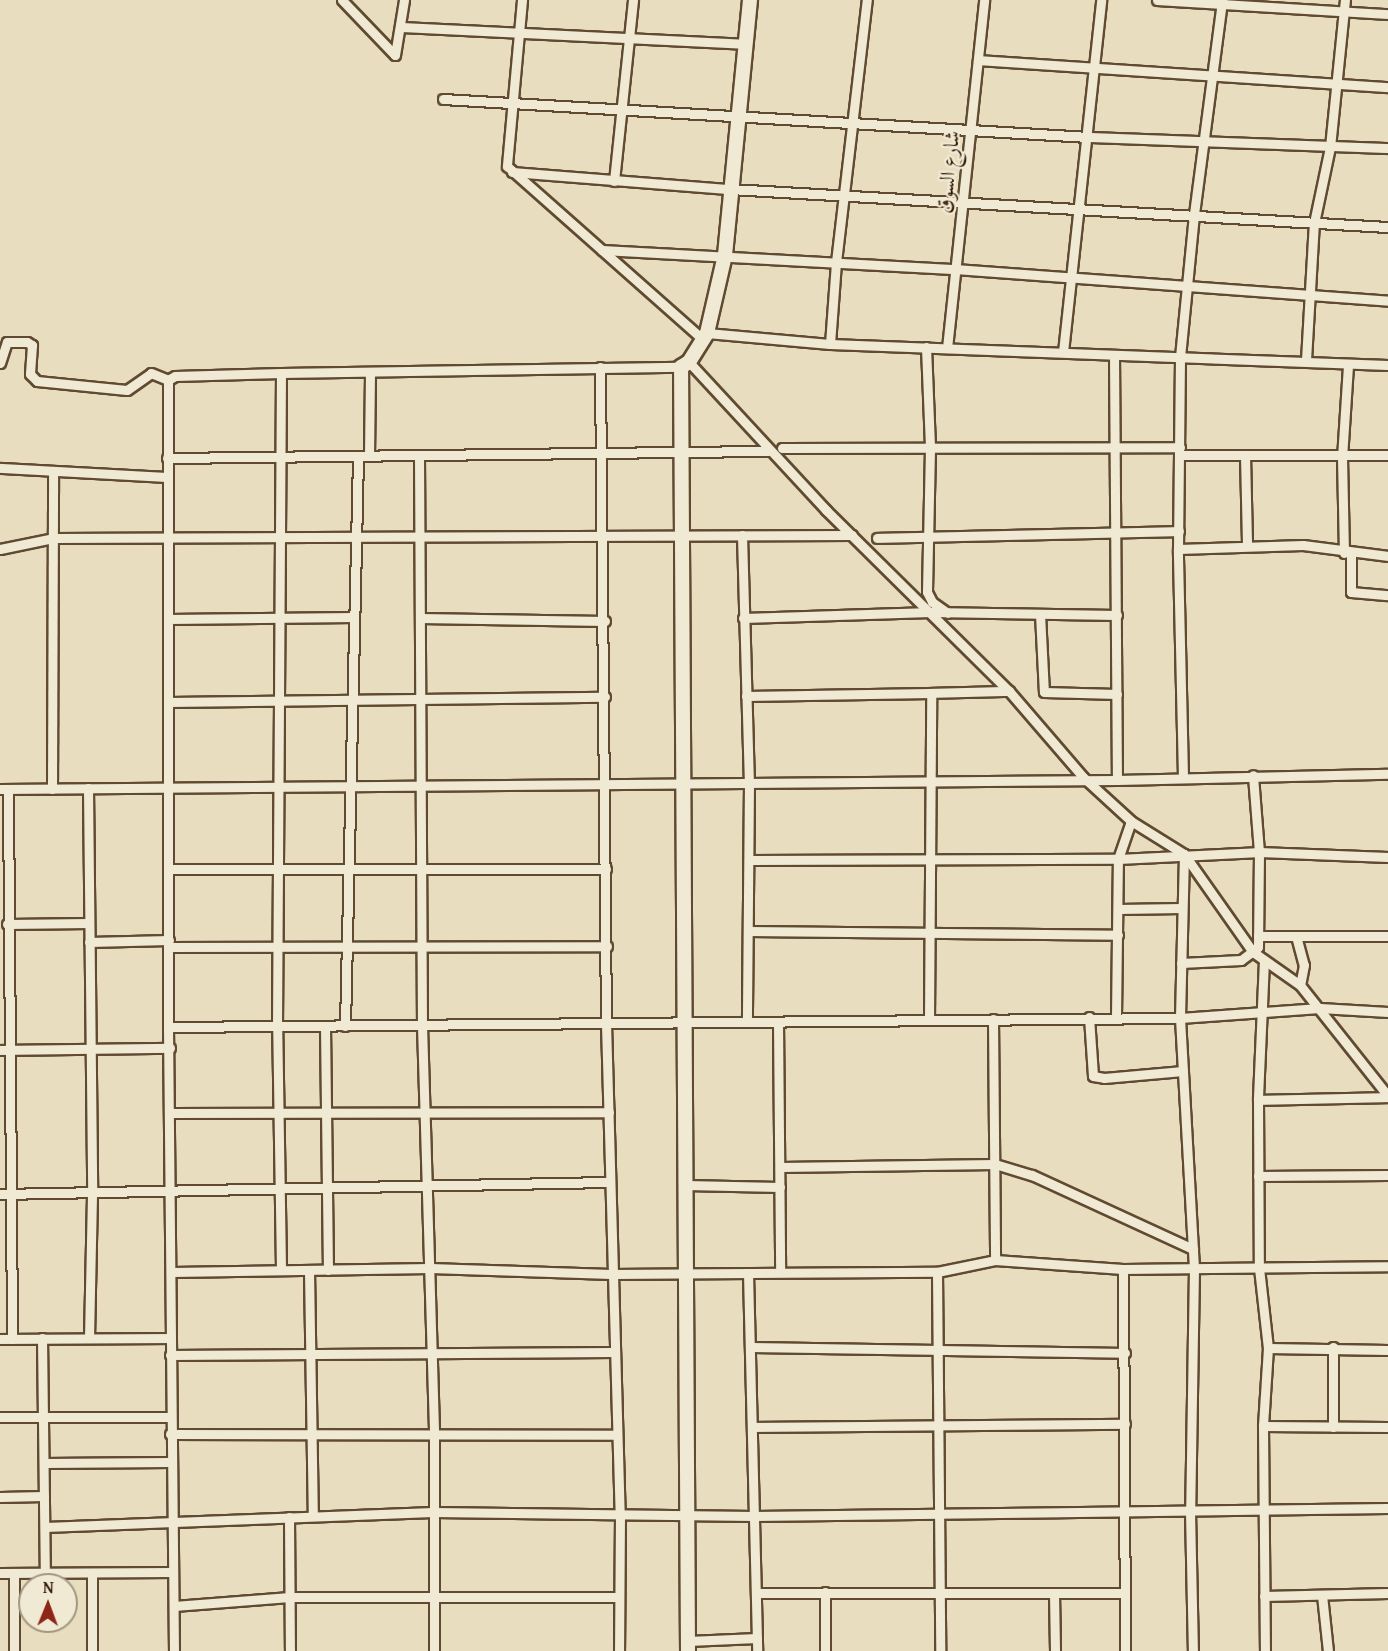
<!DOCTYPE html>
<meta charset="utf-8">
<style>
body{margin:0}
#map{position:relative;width:1388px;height:1651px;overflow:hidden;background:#e8debf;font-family:"Gentium Book Plus",Amiri,serif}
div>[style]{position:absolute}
.roads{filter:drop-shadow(2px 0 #604a31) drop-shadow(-2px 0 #604a31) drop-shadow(0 2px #604a31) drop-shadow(0 -2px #604a31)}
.street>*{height:9px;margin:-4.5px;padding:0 4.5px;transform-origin:4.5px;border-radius:4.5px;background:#f0ead5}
.secondary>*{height:14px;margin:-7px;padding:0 7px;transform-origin:7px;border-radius:7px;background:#f0ead5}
span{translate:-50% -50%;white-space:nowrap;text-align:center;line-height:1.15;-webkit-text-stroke:4.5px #f0ead5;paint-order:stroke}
.street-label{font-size:21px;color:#331902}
.north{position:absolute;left:18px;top:1573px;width:60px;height:60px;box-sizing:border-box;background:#f0ead5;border:2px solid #a49681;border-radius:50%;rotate:1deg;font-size:16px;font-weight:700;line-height:24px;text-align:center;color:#331902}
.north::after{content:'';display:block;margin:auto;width:21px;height:27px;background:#8f2418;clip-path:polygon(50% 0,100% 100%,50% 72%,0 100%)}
</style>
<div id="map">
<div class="roads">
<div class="street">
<div style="left:342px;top:0;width:76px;rotate:46.1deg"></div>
<div style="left:395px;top:55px;width:56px;rotate:-80.7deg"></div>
<div style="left:522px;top:0;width:167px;rotate:95.2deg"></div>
<div style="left:507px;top:166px;width:263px;rotate:41.5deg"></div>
<div style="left:1157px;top:0;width:231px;rotate:3.5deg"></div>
<div style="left:401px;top:27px;width:343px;rotate:2.8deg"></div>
<div style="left:978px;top:60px;width:411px;rotate:3.8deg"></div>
<div style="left:443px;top:99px;width:646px;rotate:3.37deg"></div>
<div style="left:1088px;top:137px;width:300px;rotate:2.1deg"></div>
<div style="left:512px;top:172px;width:219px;rotate:4.5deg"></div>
<div style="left:730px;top:189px;width:659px;rotate:3.31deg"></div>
<div style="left:614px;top:181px;width:182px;rotate:-84deg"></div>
<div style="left:602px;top:250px;width:355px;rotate:3.1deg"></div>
<div style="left:956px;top:269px;width:433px;rotate:4.2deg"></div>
<div style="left:707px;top:333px;width:123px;rotate:5.1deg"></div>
<div style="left:830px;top:344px;width:558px;rotate:2.16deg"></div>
<div style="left:830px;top:344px;width:82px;rotate:-85.8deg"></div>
<div style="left:836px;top:262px;width:264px;rotate:-83.3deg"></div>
<div style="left:926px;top:347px;width:101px;rotate:87.7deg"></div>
<div style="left:930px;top:448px;width:144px;rotate:91.2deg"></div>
<div style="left:927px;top:592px;width:11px;rotate:63deg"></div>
<div style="left:932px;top:602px;width:19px;rotate:35deg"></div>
<div style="left:947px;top:348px;width:350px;rotate:-83.9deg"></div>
<div style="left:1063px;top:352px;width:354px;rotate:-83.8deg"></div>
<div style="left:1114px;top:355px;width:425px;rotate:89.6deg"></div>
<div style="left:1306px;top:360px;width:137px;rotate:-86.7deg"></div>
<div style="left:1314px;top:223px;width:78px;rotate:-78.1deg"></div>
<div style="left:1330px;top:147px;width:148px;rotate:-84.2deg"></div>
<div style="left:689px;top:362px;width:202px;rotate:47.2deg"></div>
<div style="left:826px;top:510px;width:257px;rotate:44.7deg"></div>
<div style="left:1009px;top:691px;width:113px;rotate:49.3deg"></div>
<div style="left:1083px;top:777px;width:65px;rotate:42.5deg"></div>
<div style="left:1131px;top:821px;width:62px;rotate:31.9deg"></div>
<div style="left:1184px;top:854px;width:120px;rotate:54.9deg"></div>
<div style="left:1253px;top:952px;width:57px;rotate:35.1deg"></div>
<div style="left:1300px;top:985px;width:142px;rotate:51.6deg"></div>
<div style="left:0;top:363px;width:22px;rotate:-72deg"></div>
<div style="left:7px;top:342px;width:20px"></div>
<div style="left:27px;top:342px;width:6px;rotate:31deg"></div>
<div style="left:32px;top:345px;width:29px;rotate:94deg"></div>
<div style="left:30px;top:374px;width:10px;rotate:45deg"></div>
<div style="left:37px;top:381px;width:90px;rotate:5.7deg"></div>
<div style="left:127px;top:390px;width:29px;rotate:-35deg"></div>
<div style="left:151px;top:373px;width:18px;rotate:22deg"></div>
<div style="left:600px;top:367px;width:656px;rotate:89.48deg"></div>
<div style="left:606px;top:1023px;width:492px;rotate:88.4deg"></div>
<div style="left:620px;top:1515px;width:136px;rotate:90.4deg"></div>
<div style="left:168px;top:380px;width:647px;rotate:90deg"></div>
<div style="left:168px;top:1027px;width:624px;rotate:89.45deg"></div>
<div style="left:168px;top:380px;width:8px;rotate:-30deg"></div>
<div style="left:175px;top:376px;width:106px;rotate:-1.6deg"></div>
<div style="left:281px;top:373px;width:400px;rotate:-0.9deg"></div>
<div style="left:782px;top:448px;width:398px;rotate:-0.1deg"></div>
<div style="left:419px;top:455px;width:570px;rotate:89.7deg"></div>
<div style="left:422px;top:1025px;width:407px;rotate:88.3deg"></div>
<div style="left:434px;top:1432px;width:219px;rotate:90deg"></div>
<div style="left:1180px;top:455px;width:208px"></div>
<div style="left:1245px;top:455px;width:91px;rotate:88.7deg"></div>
<div style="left:369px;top:456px;width:84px;rotate:-89.3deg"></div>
<div style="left:167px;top:458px;width:601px;rotate:-0.67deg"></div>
<div style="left:0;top:468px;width:167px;rotate:3.1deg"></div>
<div style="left:742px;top:535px;width:248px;rotate:88.4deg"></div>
<div style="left:749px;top:783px;width:239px;rotate:90.5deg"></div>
<div style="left:877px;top:538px;width:302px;rotate:-1.3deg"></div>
<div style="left:0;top:549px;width:54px;rotate:-11.7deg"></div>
<div style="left:53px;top:538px;width:799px;rotate:-0.22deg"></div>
<div style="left:1178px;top:549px;width:125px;rotate:-1.8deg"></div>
<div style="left:1303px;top:545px;width:86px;rotate:7.4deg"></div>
<div style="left:1344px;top:553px;width:95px;rotate:-91.2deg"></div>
<div style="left:1342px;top:458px;width:94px;rotate:-86.3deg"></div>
<div style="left:1351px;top:554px;width:38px;rotate:90deg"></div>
<div style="left:1351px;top:592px;width:37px;rotate:5deg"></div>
<div style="left:1040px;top:614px;width:78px;rotate:87.1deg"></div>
<div style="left:1044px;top:692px;width:73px;rotate:1.6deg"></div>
<div style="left:420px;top:618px;width:185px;rotate:0.9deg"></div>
<div style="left:743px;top:618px;width:188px;rotate:-1.8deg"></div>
<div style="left:931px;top:612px;width:186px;rotate:0.9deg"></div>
<div style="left:168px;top:619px;width:186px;rotate:-0.6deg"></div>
<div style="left:746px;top:696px;width:185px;rotate:-0.9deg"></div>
<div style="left:168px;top:702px;width:437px;rotate:-0.7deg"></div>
<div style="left:1183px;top:777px;width:228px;rotate:-91.3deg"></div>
<div style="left:1178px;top:549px;width:192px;rotate:-89.4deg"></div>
<div style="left:1180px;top:357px;width:144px;rotate:-84.4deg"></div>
<div style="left:1194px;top:214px;width:216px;rotate:-82.5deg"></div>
<div style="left:88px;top:788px;width:407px;rotate:89.4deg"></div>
<div style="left:92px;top:1195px;width:142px;rotate:91.2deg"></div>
<div style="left:0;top:789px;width:1117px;rotate:-0.46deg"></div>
<div style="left:1117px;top:780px;width:271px;rotate:-1.3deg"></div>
<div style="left:8px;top:789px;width:550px;rotate:89.58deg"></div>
<div style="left:52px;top:789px;width:317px;rotate:-89.8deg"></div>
<div style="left:1184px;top:854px;width:164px;rotate:91.4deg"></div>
<div style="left:1180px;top:1018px;width:250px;rotate:86.8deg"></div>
<div style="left:1194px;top:1268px;width:243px;rotate:90.9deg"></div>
<div style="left:1190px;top:1511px;width:140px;rotate:88.8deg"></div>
<div style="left:749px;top:860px;width:369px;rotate:-0.2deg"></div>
<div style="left:1118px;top:859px;width:141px;rotate:-2.8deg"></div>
<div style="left:1259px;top:852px;width:129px;rotate:2.2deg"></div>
<div style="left:169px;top:869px;width:437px"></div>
<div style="left:1118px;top:909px;width:64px;rotate:-0.9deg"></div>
<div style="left:7px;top:924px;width:82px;rotate:-0.7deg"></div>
<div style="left:748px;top:931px;width:370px;rotate:0.6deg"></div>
<div style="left:1258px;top:936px;width:130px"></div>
<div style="left:1296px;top:936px;width:30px;rotate:75deg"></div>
<div style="left:1304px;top:965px;width:20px;rotate:101deg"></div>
<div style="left:89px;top:942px;width:80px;rotate:-1.4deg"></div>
<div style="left:169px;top:947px;width:438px;rotate:-0.1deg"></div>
<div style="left:1264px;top:960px;width:140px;rotate:92.5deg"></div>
<div style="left:1258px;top:1100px;width:168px;rotate:89.7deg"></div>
<div style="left:1259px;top:1268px;width:81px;rotate:83.6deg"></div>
<div style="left:1268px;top:1348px;width:78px;rotate:93.7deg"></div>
<div style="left:1263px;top:1426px;width:225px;rotate:89.5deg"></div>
<div style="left:1181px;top:963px;width:60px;rotate:-2.9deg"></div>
<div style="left:1241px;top:960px;width:21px;rotate:-37deg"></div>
<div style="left:1258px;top:947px;width:95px;rotate:-89.4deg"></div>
<div style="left:1259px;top:852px;width:77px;rotate:-94.5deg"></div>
<div style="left:1089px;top:1017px;width:59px;rotate:86.1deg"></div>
<div style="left:1093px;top:1076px;width:11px;rotate:10deg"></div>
<div style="left:1104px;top:1078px;width:79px;rotate:-5.1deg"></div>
<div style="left:1116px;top:1017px;width:158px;rotate:-89.3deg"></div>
<div style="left:1118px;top:859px;width:40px;rotate:-71.1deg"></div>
<div style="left:929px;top:1019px;width:326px;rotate:-89.6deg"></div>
<div style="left:931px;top:693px;width:78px;rotate:-1.5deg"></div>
<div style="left:993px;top:1019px;width:241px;rotate:89.5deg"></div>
<div style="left:778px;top:1022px;width:250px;rotate:89.5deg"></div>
<div style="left:325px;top:1026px;width:244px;rotate:89.3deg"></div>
<div style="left:345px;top:1026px;width:569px;rotate:-88.69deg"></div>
<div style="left:168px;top:1027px;width:1012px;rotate:-0.51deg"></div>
<div style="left:1180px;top:1018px;width:140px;rotate:-4.1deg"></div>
<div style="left:1320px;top:1008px;width:68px;rotate:3.4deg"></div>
<div style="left:0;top:1050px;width:170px;rotate:-0.7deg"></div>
<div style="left:1258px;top:1100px;width:130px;rotate:-1.3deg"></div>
<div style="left:170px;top:1113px;width:439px;rotate:-0.1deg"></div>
<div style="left:780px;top:1167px;width:215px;rotate:-0.8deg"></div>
<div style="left:995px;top:1164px;width:39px;rotate:17deg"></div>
<div style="left:1032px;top:1175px;width:177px;rotate:24.7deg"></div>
<div style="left:1258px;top:1176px;width:130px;rotate:-0.4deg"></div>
<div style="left:685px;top:1185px;width:95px;rotate:1.2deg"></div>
<div style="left:0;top:1194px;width:610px;rotate:-1.13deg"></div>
<div style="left:281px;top:1269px;width:242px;rotate:-90.9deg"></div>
<div style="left:277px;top:1027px;width:654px;rotate:-89.65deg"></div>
<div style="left:1123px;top:1269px;width:382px;rotate:89.7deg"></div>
<div style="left:309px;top:1270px;width:246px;rotate:89.1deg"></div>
<div style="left:172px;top:1272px;width:258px;rotate:-0.9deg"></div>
<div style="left:430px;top:1268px;width:181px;rotate:1.9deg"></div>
<div style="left:611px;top:1274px;width:326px;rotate:-0.4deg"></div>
<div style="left:937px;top:1272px;width:59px;rotate:-11.7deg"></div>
<div style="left:995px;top:1260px;width:128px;rotate:4deg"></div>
<div style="left:1123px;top:1269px;width:265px;rotate:-0.6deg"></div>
<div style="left:937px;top:1272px;width:379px;rotate:89.5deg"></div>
<div style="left:748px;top:1273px;width:378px;rotate:88.6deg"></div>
<div style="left:42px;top:1338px;width:235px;rotate:89.3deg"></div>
<div style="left:0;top:1339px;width:170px;rotate:-0.3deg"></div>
<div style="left:751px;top:1347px;width:374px;rotate:0.9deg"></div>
<div style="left:1333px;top:1347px;width:80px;rotate:90deg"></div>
<div style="left:1268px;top:1348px;width:120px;rotate:1deg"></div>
<div style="left:170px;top:1355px;width:444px;rotate:-0.4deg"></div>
<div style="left:0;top:1417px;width:170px"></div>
<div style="left:1263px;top:1426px;width:125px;rotate:0.5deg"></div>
<div style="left:753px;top:1427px;width:372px;rotate:-0.5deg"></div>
<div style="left:170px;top:1434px;width:447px;rotate:0.1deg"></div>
<div style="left:44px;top:1463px;width:126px;rotate:-0.5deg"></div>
<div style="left:0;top:1497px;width:44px;rotate:-1.3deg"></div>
<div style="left:289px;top:1517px;width:134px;rotate:89.6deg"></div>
<div style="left:45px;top:1527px;width:388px;rotate:-2.2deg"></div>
<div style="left:433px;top:1512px;width:321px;rotate:0.7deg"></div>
<div style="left:754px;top:1516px;width:634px;rotate:-0.72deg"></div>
<div style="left:0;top:1573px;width:173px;rotate:-0.3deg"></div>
<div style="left:14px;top:1573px;width:78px;rotate:90deg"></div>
<div style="left:756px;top:1593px;width:368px"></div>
<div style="left:1054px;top:1593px;width:58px;rotate:89deg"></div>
<div style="left:1322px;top:1595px;width:56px;rotate:83.9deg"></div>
<div style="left:1264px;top:1596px;width:124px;rotate:-1.4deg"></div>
<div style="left:174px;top:1606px;width:116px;rotate:-4.4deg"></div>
<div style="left:290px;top:1597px;width:329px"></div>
<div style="left:688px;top:1641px;width:69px;rotate:-2.5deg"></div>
<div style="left:92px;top:1651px;width:78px;rotate:-90deg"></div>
<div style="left:825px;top:1651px;width:59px;rotate:-90deg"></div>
</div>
<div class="secondary">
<div style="left:688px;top:1651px;width:1284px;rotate:-90.31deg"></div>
<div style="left:681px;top:367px;width:9px;rotate:-32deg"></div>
<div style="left:689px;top:362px;width:34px;rotate:-58deg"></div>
<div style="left:707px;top:333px;width:80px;rotate:-77deg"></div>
<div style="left:725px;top:255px;width:256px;rotate:-84.4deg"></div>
</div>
</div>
<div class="street-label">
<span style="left:948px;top:172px;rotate:-84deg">شارع السوق</span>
</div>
<div class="north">N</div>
</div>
